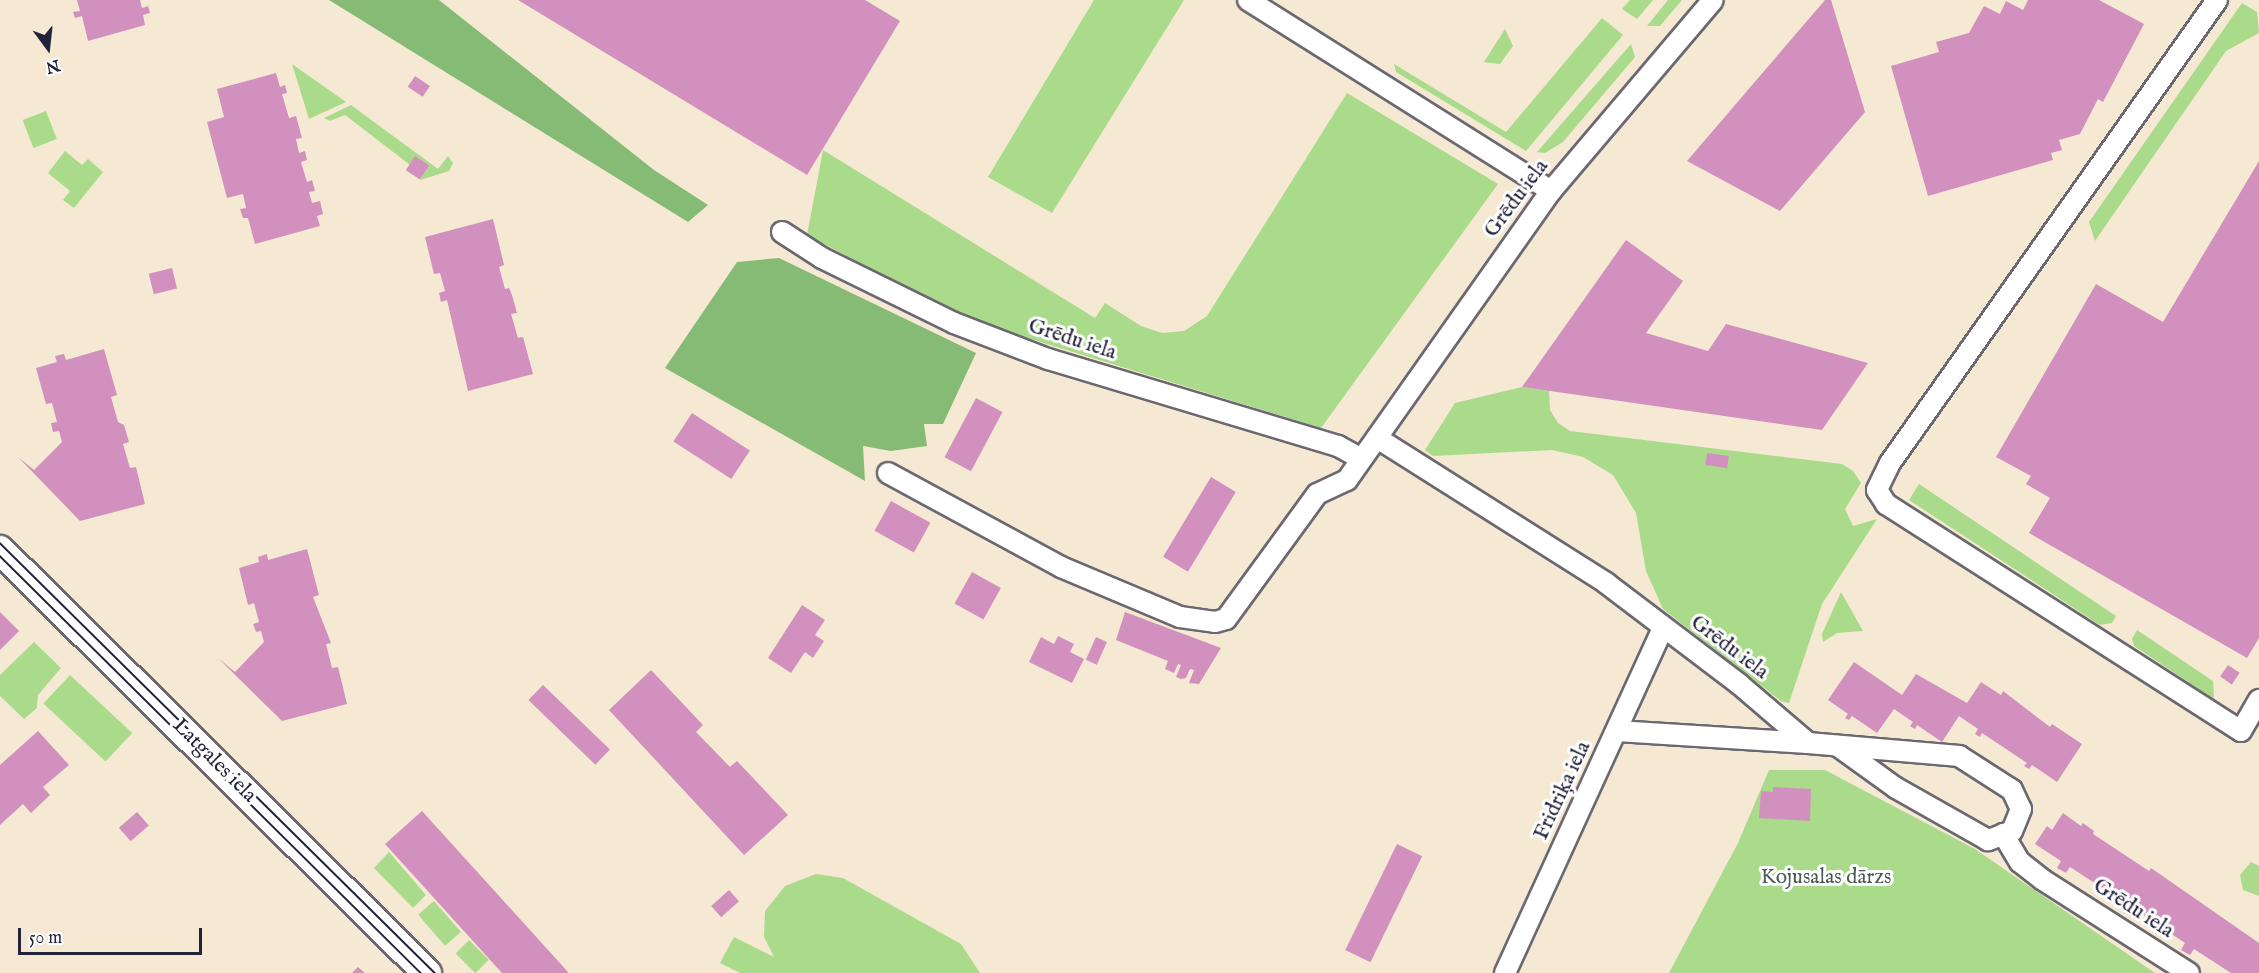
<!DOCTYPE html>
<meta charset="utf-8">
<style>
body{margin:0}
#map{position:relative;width:2259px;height:973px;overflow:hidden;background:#f5e9d4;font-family:"IM FELL English",serif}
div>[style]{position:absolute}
.green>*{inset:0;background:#a9db8a;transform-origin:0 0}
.forest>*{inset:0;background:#86bb76}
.building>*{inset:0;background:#d290be;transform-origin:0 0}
.roads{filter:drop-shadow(2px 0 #6c6871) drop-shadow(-2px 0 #6c6871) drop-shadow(0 2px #6c6871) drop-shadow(0 -2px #6c6871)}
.street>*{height:20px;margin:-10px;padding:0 10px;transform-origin:10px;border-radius:10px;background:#fff}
.secondary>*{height:28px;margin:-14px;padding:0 14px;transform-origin:14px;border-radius:14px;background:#fff}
.tram>*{height:1.5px;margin:-0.75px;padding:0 0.75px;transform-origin:0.75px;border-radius:0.75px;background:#22223b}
span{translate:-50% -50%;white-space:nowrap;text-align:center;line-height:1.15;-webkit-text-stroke:6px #fff;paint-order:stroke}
.street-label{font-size:21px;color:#22223b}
.park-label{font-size:21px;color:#4a5a53}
.north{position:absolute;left:18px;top:18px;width:60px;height:60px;-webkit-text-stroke:4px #fff;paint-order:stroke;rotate:165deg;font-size:16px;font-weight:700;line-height:24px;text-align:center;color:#22223b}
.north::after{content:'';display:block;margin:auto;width:21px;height:27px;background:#22223b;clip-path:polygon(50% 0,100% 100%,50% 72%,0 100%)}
.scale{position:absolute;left:18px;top:928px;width:184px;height:27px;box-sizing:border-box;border:3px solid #22223b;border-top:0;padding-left:8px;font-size:18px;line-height:21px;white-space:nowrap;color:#22223b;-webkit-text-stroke:4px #fff;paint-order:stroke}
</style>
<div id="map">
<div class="green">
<div style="clip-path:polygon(1094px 0,1184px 0,1052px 213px,988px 177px)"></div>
<div style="clip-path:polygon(1630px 0,1653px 0,1637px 19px,1622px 9px)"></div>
<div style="clip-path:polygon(1668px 0,1682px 0,1660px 26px,1647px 26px)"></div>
<div style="clip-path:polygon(2242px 3px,2257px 12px,2259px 33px,2226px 51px,2095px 241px,2089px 222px)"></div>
<div style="clip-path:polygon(1602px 18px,1623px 35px,1526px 151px,1396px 72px,1394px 64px,1506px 132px)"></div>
<div style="clip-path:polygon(1505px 29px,1513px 46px,1500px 64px,1484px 62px)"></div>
<div style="clip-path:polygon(1631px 44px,1635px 57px,1563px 142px,1545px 153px,1537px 152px)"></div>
<div style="clip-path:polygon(292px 64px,346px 102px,309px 119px)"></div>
<div style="clip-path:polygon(1347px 93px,1498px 184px,1321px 428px,969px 320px,807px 235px,823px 150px,1095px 318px,1105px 303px,1141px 326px,1162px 333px,1184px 331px,1207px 316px)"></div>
<div style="clip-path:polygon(351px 105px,438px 169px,448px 156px,453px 163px,449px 171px,420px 180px,429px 165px,416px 157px,410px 165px,345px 115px,330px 121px,324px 118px)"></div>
<div style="left:46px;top:111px;width:30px;height:25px;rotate:69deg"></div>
<div style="clip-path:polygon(65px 151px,82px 165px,88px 159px,103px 172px,74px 208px,63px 200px,70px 191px,48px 173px)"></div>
<div style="clip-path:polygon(1522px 387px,1549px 391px,1550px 410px,1558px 423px,1570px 431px,1842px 464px,1853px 471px,1861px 483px,1845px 509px,1853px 526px,1877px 519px,1822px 604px,1789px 703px,1781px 701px,1663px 609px,1646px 571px,1636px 513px,1613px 475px,1583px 457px,1552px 450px,1433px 456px,1425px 450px,1455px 403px)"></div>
<div style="clip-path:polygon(1919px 484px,2116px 616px,2112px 623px,2100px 625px,1909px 500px)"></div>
<div style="clip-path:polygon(1841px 592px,1863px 631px,1837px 633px,1823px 642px,1822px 634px)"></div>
<div style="clip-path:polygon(2137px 630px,2213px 681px,2214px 699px,2134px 646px,2132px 639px)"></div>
<div style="clip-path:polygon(34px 642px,61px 668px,38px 695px,37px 708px,24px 719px,0 696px,0 675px)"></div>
<div style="left:70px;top:675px;width:85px;height:39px;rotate:43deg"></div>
<div style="clip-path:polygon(1769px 770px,1825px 770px,1975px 849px,2155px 973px,1669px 973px,1738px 843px)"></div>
<div style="clip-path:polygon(389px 852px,426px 895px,413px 908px,374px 868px)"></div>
<div style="clip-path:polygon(2251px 862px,2259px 866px,2259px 896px,2243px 890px,2240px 875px)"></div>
<div style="clip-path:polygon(816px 874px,843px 878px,961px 944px,980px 973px,740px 973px,720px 963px,734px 937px,774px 957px,764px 937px,765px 911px,785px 886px)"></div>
<div style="left:434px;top:901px;width:41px;height:21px;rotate:49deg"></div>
<div style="left:469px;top:940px;width:28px;height:19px;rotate:45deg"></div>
</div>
<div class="forest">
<div style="clip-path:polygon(329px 0,439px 0,654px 170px,708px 205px,688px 222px)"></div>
<div style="clip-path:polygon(779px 258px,976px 353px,943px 424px,924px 424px,927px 446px,891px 451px,863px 446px,865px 481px,665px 368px,737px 262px)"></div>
</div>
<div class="building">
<div style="clip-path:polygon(77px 0,140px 0,142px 8px,148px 6px,150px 13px,143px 15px,145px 25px,88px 41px,82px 16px,75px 18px,73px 12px,80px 11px)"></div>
<div style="clip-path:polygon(518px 0,865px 0,900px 21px,807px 175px)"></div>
<div style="clip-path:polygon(1825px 0,1831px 0,1865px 112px,1780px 211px,1687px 161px)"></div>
<div style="clip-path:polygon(2028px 0,2099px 0,2144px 24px,2103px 102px,2098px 99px,2080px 134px,2059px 140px,2062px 150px,2051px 153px,2053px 160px,1928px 196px,1891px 66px,1939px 52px,1936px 42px,1969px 33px,1984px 6px,2000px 14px,2006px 1px,2023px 10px)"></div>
<div style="clip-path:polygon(276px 73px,280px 87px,285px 85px,287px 93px,282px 94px,289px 118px,296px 116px,302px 138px,296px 139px,299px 153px,305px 151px,307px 160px,301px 162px,307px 182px,312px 180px,315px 191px,309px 192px,312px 203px,320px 201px,323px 214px,317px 216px,320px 226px,255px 244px,248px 218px,243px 218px,240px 209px,246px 208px,243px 194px,227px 198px,207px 122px,224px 117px,217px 89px)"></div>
<div style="left:415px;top:76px;width:18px;height:13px;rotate:34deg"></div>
<div style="left:415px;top:156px;width:17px;height:17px;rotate:33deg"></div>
<div style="clip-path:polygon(2259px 161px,2259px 638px,2247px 658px,2029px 533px,2050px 498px,2026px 484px,2031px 476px,1996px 457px,2096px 284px,2163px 322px)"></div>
<div style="clip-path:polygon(493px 219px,504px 265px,499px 267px,505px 289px,509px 288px,512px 295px,517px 313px,511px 314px,518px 338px,523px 337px,533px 374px,468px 391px,447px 300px,441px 302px,439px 293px,445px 291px,440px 273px,434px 274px,425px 237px)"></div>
<div style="clip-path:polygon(1626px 240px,1683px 281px,1646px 333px,1708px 351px,1726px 324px,1868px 363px,1822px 430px,1522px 387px)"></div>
<div style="left:172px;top:268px;width:21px;height:24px;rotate:76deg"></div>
<div style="clip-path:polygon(104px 349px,117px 395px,111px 397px,118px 422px,124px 425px,129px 442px,123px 444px,130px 468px,136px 467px,145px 504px,80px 521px,18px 457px,34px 470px,62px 442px,59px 431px,53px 432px,51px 423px,57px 422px,52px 403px,46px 404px,36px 368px,57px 362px,55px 356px,64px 354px,66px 360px)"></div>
<div style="left:976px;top:398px;width:30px;height:67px;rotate:28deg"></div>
<div style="left:692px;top:413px;width:69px;height:34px;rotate:33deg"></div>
<div style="left:1707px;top:453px;width:22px;height:12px;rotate:8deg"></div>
<div style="left:1211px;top:477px;width:29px;height:93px;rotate:31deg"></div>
<div style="left:891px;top:501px;width:45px;height:34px;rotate:29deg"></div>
<div style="clip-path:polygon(307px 549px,319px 595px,313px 597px,331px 643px,326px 644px,332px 668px,338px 667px,347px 704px,282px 721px,218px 658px,235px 672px,264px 642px,261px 631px,256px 632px,253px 624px,259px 622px,254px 603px,248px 605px,239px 568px,259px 562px,258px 557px,267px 554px,268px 560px)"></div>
<div style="left:972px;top:572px;width:33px;height:36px;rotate:29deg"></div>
<div style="clip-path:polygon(802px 605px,825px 620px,815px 635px,824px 641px,813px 658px,805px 652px,791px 673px,768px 658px)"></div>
<div style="clip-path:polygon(0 612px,19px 631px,0 650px)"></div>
<div style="clip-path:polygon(1125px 612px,1221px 648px,1199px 684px,1189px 683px,1194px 670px,1190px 669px,1186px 678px,1181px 679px,1176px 677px,1181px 665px,1178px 664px,1174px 673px,1165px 669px,1168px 661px,1116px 640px)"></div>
<div style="clip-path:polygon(1058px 636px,1074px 644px,1070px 652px,1084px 659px,1072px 683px,1029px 662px,1041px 637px,1054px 644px)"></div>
<div style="left:1096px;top:637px;width:12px;height:25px;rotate:24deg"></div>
<div style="clip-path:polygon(1854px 662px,1902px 695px,1916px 674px,1967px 703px,1981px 682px,2001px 695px,2003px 691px,2050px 727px,2052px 724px,2082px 744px,2057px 782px,2032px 765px,2029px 769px,2024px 766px,2027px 763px,1982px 733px,1980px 737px,1975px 734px,1978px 729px,1959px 716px,1942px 742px,1917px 725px,1915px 729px,1910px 726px,1913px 722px,1894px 709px,1877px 733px,1852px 716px,1849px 720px,1845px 718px,1848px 714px,1828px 700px)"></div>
<div style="left:2228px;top:665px;width:14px;height:14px;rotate:34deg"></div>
<div style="clip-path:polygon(651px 670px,703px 725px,696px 732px,730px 767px,737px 761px,788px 815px,744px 855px,609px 710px)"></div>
<div style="left:543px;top:685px;width:93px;height:21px;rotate:44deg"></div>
<div style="clip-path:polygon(38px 731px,69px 765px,43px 787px,50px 795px,31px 813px,23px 804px,0 825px,0 765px)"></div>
<div style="clip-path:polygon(1773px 787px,1811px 789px,1810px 821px,1759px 818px,1761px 791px,1773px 792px)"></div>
<div style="clip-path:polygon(422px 811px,568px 972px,567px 973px,502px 973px,385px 844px)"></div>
<div style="left:137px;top:812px;width:18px;height:24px;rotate:49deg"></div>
<div style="clip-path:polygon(2063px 813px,2081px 826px,2083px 823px,2094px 831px,2093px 834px,2149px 871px,2151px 868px,2259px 943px,2259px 973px,2231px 973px,2194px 949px,2190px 955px,2181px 950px,2185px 943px,2136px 910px,2131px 917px,2123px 912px,2127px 904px,2070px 867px,2066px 873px,2057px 868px,2061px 861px,2035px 844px,2047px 826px,2052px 830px)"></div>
<div style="left:1397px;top:844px;width:28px;height:118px;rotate:26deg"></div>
<div style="left:729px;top:890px;width:15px;height:24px;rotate:48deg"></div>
<div style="clip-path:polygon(358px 967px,365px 973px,352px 973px)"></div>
</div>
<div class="roads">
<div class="street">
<div style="left:1248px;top:0;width:358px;rotate:32.2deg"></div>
<div style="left:2217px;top:0;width:567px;rotate:125.23deg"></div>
<div style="left:1890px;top:463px;width:30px;rotate:116deg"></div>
<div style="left:1877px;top:490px;width:17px;rotate:57deg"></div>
<div style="left:1886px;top:504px;width:421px;rotate:32.6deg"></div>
<div style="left:2241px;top:731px;width:36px;rotate:-60deg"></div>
<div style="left:782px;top:232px;width:48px;rotate:33deg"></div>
<div style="left:822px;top:258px;width:147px;rotate:26.2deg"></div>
<div style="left:954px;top:323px;width:101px;rotate:21deg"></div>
<div style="left:1048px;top:359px;width:303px;rotate:16.7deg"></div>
<div style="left:1338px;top:446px;width:26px;rotate:29deg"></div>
<div style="left:1377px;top:438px;width:271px;rotate:32.3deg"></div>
<div style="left:1606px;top:583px;width:167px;rotate:37.2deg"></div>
<div style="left:1739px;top:684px;width:91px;rotate:40.5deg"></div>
<div style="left:888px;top:473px;width:197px;rotate:28.5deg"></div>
<div style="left:1061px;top:567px;width:129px;rotate:22.8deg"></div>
<div style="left:1180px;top:617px;width:35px;rotate:8deg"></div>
<div style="left:1215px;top:622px;width:11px;rotate:-15deg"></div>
<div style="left:1226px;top:619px;width:155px;rotate:-53.9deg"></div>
<div style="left:1317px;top:494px;width:33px;rotate:-25deg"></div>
<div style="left:1347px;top:480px;width:354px;rotate:-54.8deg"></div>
<div style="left:1551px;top:191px;width:250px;rotate:-49.7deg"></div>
<div style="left:1617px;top:731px;width:191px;rotate:3.6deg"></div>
<div style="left:1808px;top:743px;width:152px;rotate:4.9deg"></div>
<div style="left:1959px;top:756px;width:63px;rotate:32.7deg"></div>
<div style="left:2012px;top:790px;width:21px;rotate:65deg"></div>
<div style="left:2021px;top:809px;width:24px;rotate:112deg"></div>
<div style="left:2012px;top:831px;width:26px;rotate:159deg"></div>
<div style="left:1988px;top:840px;width:106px;rotate:-150.5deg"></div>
<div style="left:1896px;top:788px;width:72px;rotate:-144.1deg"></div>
<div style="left:2003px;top:834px;width:33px;rotate:59deg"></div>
<div style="left:2020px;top:862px;width:29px;rotate:38deg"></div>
<div style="left:2043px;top:880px;width:173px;rotate:32.5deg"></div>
<div style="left:1505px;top:973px;width:379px;rotate:-65.4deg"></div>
</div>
<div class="secondary">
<div style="left:0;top:550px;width:601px;rotate:44.73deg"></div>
</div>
</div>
<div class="tram">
<div style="left:0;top:543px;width:612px;rotate:44.67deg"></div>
<div style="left:0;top:556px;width:593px;rotate:44.73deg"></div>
</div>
<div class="street-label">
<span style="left:1517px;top:199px;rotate:-53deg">Grēdu iela</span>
<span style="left:1072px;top:340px;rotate:18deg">Grēdu iela</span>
<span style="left:1729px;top:648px;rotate:37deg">Grēdu iela</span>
<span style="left:214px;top:761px;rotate:45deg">Latgales iela</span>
<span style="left:1563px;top:791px;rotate:-65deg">Fridriķa iela</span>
<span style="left:2133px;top:909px;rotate:33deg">Grēdu iela</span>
</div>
<div class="park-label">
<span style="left:1826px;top:878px">Kojusalas dārzs</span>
</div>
<div class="north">N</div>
<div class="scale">50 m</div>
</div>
